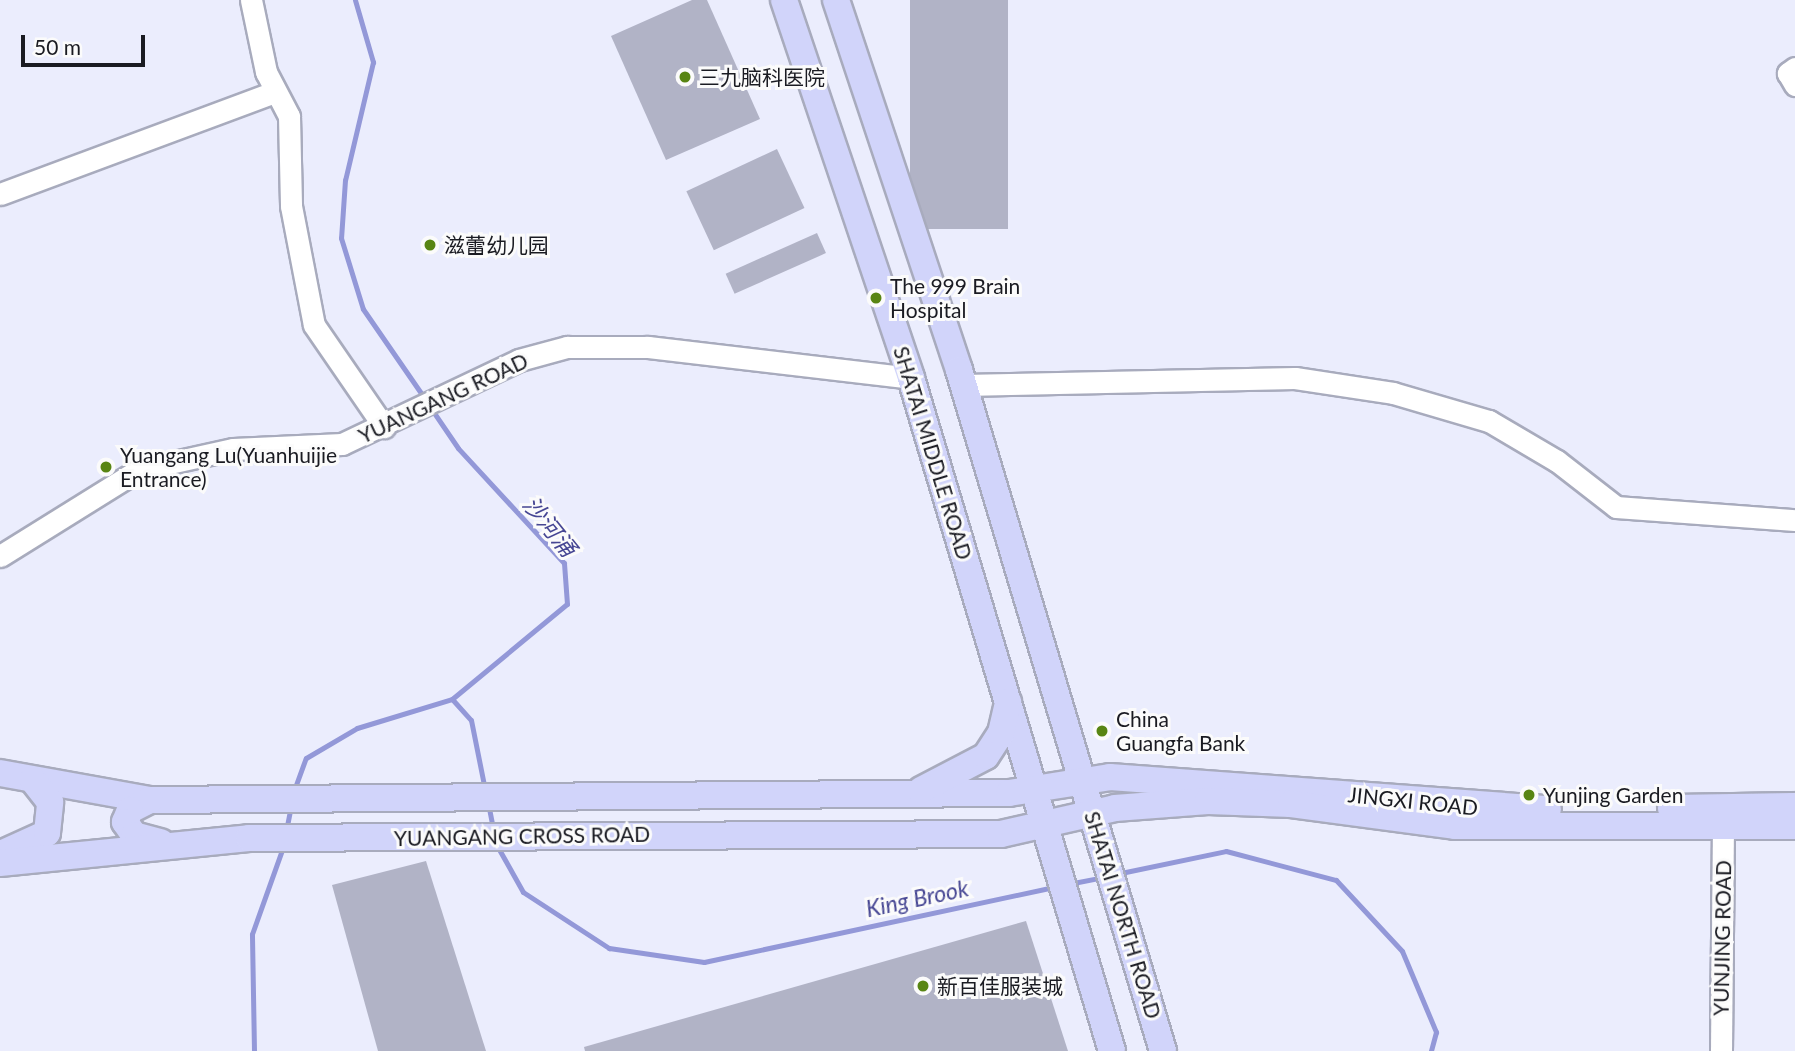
<!DOCTYPE html>
<meta charset="utf-8">
<style>
body{margin:0}
#map{position:relative;width:1795px;height:1051px;overflow:hidden;background:#ebedfd;font-family:Lato,"Noto Sans SC",sans-serif}
div>[style]{position:absolute}
.stream>*{height:5px;margin:-2.5px;padding:0 2.5px;transform-origin:2.5px;border-radius:2.5px;background:#9398d8}
.building>*{inset:0;background:#b1b3c6;transform-origin:0 0}
.roads{filter:drop-shadow(2px 0 #a8abbd) drop-shadow(-2px 0 #a8abbd) drop-shadow(0 2px #a8abbd) drop-shadow(0 -2px #a8abbd)}
.minor>*{height:21px;margin:-10.5px;padding:0 10.5px;transform-origin:10.5px;border-radius:10.5px;background:#fff}
.major>*{height:26px;margin:-13px;padding:0 13px;transform-origin:13px;border-radius:13px;background:#d1d4fa}
.dots>*{width:19px;height:19px;translate:-50% -50%;box-sizing:border-box;border:4px solid #fbfbfb;border-radius:50%}
span{translate:-50% -50%;white-space:nowrap;text-align:center;line-height:1.15;-webkit-text-stroke:6px #fbfbfb;paint-order:stroke}
.poi-label{font-size:21px;color:#1a1b22}
.left{translate:0 -50%;text-align:left}
.street-label{font-size:21px;color:#1a1b22}
.water-label{font-size:23px;color:#474794;font-style:italic}
.scale{position:absolute;left:21px;top:35px;width:124px;height:32px;box-sizing:border-box;border:4px solid #1a1b22;border-top:0;padding-left:9px;font-size:21px;line-height:24px;white-space:nowrap;color:#1a1b22;-webkit-text-stroke:5px #fbfbfb;paint-order:stroke}
</style>
<div id="map">
<div class="stream">
<div style="left:355px;top:0;width:65px;rotate:73.8deg"></div>
<div style="left:373px;top:62px;width:121px;rotate:103.3deg"></div>
<div style="left:345px;top:180px;width:58px;rotate:93.9deg"></div>
<div style="left:341px;top:238px;width:74px;rotate:72.8deg"></div>
<div style="left:363px;top:309px;width:109px;rotate:55.4deg"></div>
<div style="left:452px;top:699px;width:28px;rotate:48deg"></div>
<div style="left:471px;top:720px;width:71px;rotate:78.7deg"></div>
<div style="left:293px;top:793px;width:37px;rotate:-70deg"></div>
<div style="left:306px;top:758px;width:59px;rotate:-30.5deg"></div>
<div style="left:357px;top:728px;width:99px;rotate:-17deg"></div>
<div style="left:452px;top:699px;width:149px;rotate:-39.6deg"></div>
<div style="left:567px;top:604px;width:41px;rotate:-94.2deg"></div>
<div style="left:564px;top:563px;width:156px;rotate:-132.7deg"></div>
<div style="left:458px;top:448px;width:50px;rotate:-124.3deg"></div>
<div style="left:488px;top:803px;width:25px;rotate:79deg"></div>
<div style="left:286px;top:831px;width:25px;rotate:-79deg"></div>
<div style="left:496px;top:844px;width:55px;rotate:60.6deg"></div>
<div style="left:523px;top:892px;width:103px;rotate:33.1deg"></div>
<div style="left:609px;top:948px;width:96px;rotate:8.4deg"></div>
<div style="left:704px;top:962px;width:359px;rotate:-12.1deg"></div>
<div style="left:1116px;top:874px;width:112px;rotate:-11.8deg"></div>
<div style="left:1226px;top:851px;width:114px;rotate:14.8deg"></div>
<div style="left:1336px;top:880px;width:97px;rotate:47.1deg"></div>
<div style="left:1402px;top:951px;width:88px;rotate:67.2deg"></div>
<div style="left:1436px;top:1032px;width:20px;rotate:105deg"></div>
<div style="left:1068px;top:884px;width:36px;rotate:-11deg"></div>
<div style="left:254px;top:1051px;width:117px;rotate:-91deg"></div>
<div style="left:252px;top:934px;width:96px;rotate:-70.4deg"></div>
</div>
<div class="building">
<div style="clip-path:polygon(692px 0,707px 0,760px 119px,666px 160px,611px 36px)"></div>
<div style="left:910px;top:0;width:98px;height:229px"></div>
<div style="left:777px;top:149px;width:65px;height:100px;rotate:65deg"></div>
<div style="left:817px;top:233px;width:22px;height:100px;rotate:66deg"></div>
<div style="clip-path:polygon(426px 861px,486px 1051px,378px 1051px,332px 885px)"></div>
<div style="clip-path:polygon(1026px 921px,1068px 1051px,585px 1051px,584px 1047px)"></div>
</div>
<div class="roads">
<div class="minor">
<div style="left:251px;top:0;width:74px;rotate:78.2deg"></div>
<div style="left:266px;top:72px;width:50px;rotate:62.4deg"></div>
<div style="left:289px;top:116px;width:90px;rotate:88.7deg"></div>
<div style="left:291px;top:206px;width:121px;rotate:79.1deg"></div>
<div style="left:314px;top:325px;width:124px;rotate:55.5deg"></div>
<div style="left:1795px;top:68px;width:9px;rotate:144deg"></div>
<div style="left:1788px;top:73px;width:14px;rotate:60deg"></div>
<div style="left:0;top:194px;width:292px;rotate:-20.4deg"></div>
<div style="left:963px;top:385px;width:332px;rotate:-1.2deg"></div>
<div style="left:1295px;top:378px;width:99px;rotate:8.7deg"></div>
<div style="left:1393px;top:393px;width:100px;rotate:16.3deg"></div>
<div style="left:1489px;top:421px;width:79px;rotate:30.5deg"></div>
<div style="left:1557px;top:461px;width:75px;rotate:37.9deg"></div>
<div style="left:1616px;top:507px;width:179px;rotate:4.2deg"></div>
<div style="left:0;top:556px;width:163px;rotate:-31.9deg"></div>
<div style="left:138px;top:470px;width:97px;rotate:-12.5deg"></div>
<div style="left:233px;top:449px;width:109px;rotate:-2.6deg"></div>
<div style="left:342px;top:444px;width:196px;rotate:-25.4deg"></div>
<div style="left:519px;top:360px;width:50px;rotate:-15.2deg"></div>
<div style="left:567px;top:347px;width:81px"></div>
<div style="left:648px;top:347px;width:265px;rotate:6.7deg"></div>
<div style="left:1721px;top:1051px;width:225px;rotate:-89.5deg"></div>
</div>
<div class="major">
<div style="left:784px;top:0;width:399px;rotate:71.4deg"></div>
<div style="left:911px;top:378px;width:702px;rotate:73.37deg"></div>
<div style="left:836px;top:0;width:390px;rotate:71.6deg"></div>
<div style="left:959px;top:370px;width:711px;rotate:73.32deg"></div>
<div style="left:0;top:773px;width:152px;rotate:10.2deg"></div>
<div style="left:150px;top:800px;width:859px;rotate:-0.47deg"></div>
<div style="left:1009px;top:793px;width:102px;rotate:-9deg"></div>
<div style="left:1110px;top:777px;width:439px;rotate:4.2deg"></div>
<div style="left:921px;top:790px;width:73px;rotate:-27.6deg"></div>
<div style="left:986px;top:756px;width:27px;rotate:-57deg"></div>
<div style="left:1001px;top:733px;width:32px;rotate:-77deg"></div>
<div style="left:150px;top:800px;width:22px;rotate:153deg"></div>
<div style="left:130px;top:810px;width:13px;rotate:113deg"></div>
<div style="left:125px;top:822px;width:16px;rotate:55deg"></div>
<div style="left:134px;top:835px;width:28px;rotate:15deg"></div>
<div style="left:1671px;top:808px;width:124px;rotate:-0.9deg"></div>
<div style="left:5px;top:852px;width:46px;rotate:-24.3deg"></div>
<div style="left:47px;top:833px;width:31px;rotate:-84deg"></div>
<div style="left:50px;top:802px;width:28px;rotate:-128deg"></div>
<div style="left:0;top:863px;width:250px;rotate:-5.7deg"></div>
<div style="left:249px;top:838px;width:752px;rotate:-0.3deg"></div>
<div style="left:1001px;top:834px;width:117px;rotate:-12.8deg"></div>
<div style="left:1115px;top:808px;width:93px;rotate:-4.3deg"></div>
<div style="left:1208px;top:801px;width:83px;rotate:2.1deg"></div>
<div style="left:1291px;top:804px;width:165px;rotate:7.6deg"></div>
<div style="left:1455px;top:826px;width:340px"></div>
</div>
</div>
<div class="dots">
<div style="left:685px;top:77px;background:#588513"></div>
<div style="left:430px;top:245px;background:#588513"></div>
<div style="left:876px;top:298px;background:#588513"></div>
<div style="left:106px;top:467px;background:#588513"></div>
<div style="left:1102px;top:731px;background:#588513"></div>
<div style="left:1529px;top:795px;background:#588513"></div>
<div style="left:923px;top:986px;background:#588513"></div>
</div>
<div class="poi-label">
<span class="left" style="left:699px;top:77px">三九脑科医院</span>
<span class="left" style="left:444px;top:245px">滋蕾幼儿园</span>
<span class="left" style="left:890px;top:298px">The 999 Brain<br>Hospital</span>
<span class="left" style="left:120px;top:467px">Yuangang Lu(Yuanhuijie<br>Entrance)</span>
<span class="left" style="left:1116px;top:731px">China<br>Guangfa Bank</span>
<span class="left" style="left:1543px;top:795px">Yunjing Garden</span>
<span class="left" style="left:937px;top:986px">新百佳服装城</span>
</div>
<div class="street-label">
<span style="left:443px;top:398px;rotate:-25deg">YUANGANG ROAD</span>
<span style="left:933px;top:453px;rotate:73deg">SHATAI MIDDLE ROAD</span>
<span style="left:1413px;top:801px;rotate:6deg">JINGXI ROAD</span>
<span style="left:522px;top:836px;rotate:-1deg">YUANGANG CROSS ROAD</span>
<span style="left:1123px;top:915px;rotate:73deg">SHATAI NORTH ROAD</span>
<span style="left:1722px;top:938px;rotate:-89deg">YUNJING ROAD</span>
</div>
<div class="water-label">
<span style="left:550px;top:526px;rotate:51deg">沙河涌</span>
<span style="left:917px;top:898px;rotate:-12deg">King Brook</span>
</div>
<div class="scale">50 m</div>
</div>
